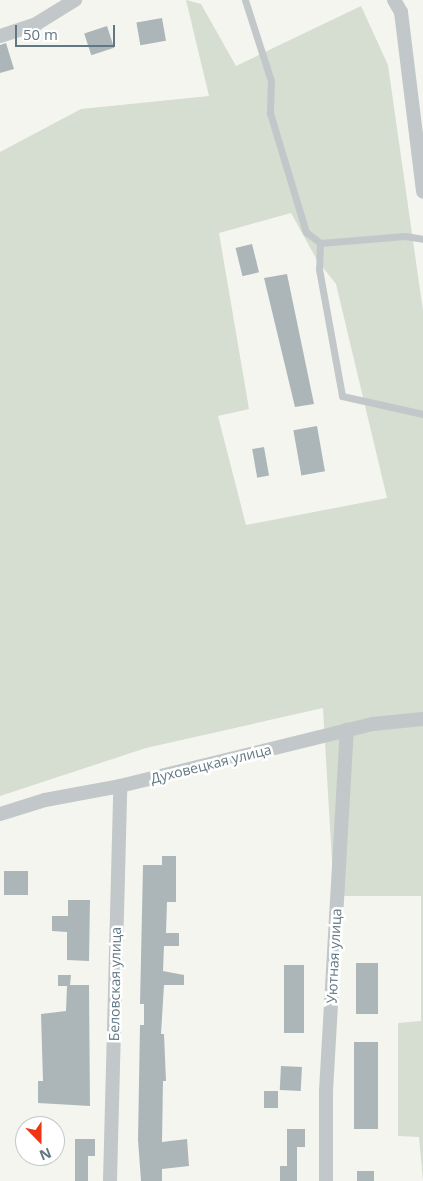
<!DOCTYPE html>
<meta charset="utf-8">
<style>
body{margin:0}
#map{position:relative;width:423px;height:1181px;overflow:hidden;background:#f5f5f0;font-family:"Open Sans",sans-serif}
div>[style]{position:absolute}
.green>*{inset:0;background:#d6ddd1}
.building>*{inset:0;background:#acb6b9;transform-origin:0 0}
.service>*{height:7px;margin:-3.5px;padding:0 3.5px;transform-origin:3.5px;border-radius:3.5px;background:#c2c7c9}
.minor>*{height:14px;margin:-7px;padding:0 7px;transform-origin:7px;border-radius:7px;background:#c2c7c9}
span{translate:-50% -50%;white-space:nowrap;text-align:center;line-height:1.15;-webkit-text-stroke:5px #fff;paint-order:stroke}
.street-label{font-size:14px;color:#617884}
.north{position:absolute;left:15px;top:1116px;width:50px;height:50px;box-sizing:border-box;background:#fff;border:1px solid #c0c9ce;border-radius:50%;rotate:158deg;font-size:14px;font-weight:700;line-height:20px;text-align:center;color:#617884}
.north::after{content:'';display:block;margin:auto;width:18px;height:22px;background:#f03515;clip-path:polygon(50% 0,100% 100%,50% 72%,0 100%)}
.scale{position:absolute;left:15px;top:25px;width:100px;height:22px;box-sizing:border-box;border:2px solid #617884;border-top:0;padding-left:6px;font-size:15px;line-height:18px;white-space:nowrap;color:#617884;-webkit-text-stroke:4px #fff;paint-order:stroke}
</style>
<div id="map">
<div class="green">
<div style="clip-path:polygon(evenodd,186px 0,201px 4px,236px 66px,361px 6px,388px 65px,423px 311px,423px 1181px,419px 1137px,398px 1136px,398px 1023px,421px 1021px,421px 896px,334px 896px,323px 708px,146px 748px,0 796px,0 152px,81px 109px,209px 96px,186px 0,291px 213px,317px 260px,336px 284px,387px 498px,246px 525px,218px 416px,249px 409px,219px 233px,291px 213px)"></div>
</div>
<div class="building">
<div style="left:162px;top:18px;width:23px;height:26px;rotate:80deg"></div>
<div style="left:107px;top:26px;width:23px;height:24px;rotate:72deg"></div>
<div style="clip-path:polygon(6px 43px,14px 69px,0 73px,0 45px)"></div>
<div style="left:252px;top:244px;width:29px;height:17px;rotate:76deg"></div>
<div style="clip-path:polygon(287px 274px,314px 404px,295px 407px,264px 278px)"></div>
<div style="left:317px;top:426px;width:46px;height:24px;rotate:80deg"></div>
<div style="left:264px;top:447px;width:29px;height:12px;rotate:80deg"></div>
<div style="clip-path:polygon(162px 856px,176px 856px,176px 902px,167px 902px,166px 933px,179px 933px,179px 946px,164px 946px,163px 971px,184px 975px,184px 985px,164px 985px,161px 1034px,164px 1034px,166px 1081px,163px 1081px,162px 1142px,187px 1139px,189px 1166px,162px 1169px,162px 1181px,141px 1181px,138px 1140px,140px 1025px,144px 1025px,144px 1004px,140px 1004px,143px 865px,162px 865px)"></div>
<div style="left:4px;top:871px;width:24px;height:24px"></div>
<div style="clip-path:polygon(68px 900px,90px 900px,89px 961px,67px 960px,67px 932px,52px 931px,52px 916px,68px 916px)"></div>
<div style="left:356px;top:963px;width:22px;height:51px"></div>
<div style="left:284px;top:965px;width:20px;height:68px"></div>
<div style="clip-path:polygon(58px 975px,71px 975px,70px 985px,89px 985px,90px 1106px,38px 1103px,38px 1081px,43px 1081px,41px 1014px,66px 1011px,67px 986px,58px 986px)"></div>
<div style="left:354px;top:1042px;width:24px;height:87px"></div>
<div style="left:281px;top:1066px;width:21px;height:24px;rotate:3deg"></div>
<div style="left:264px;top:1091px;width:14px;height:17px"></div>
<div style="clip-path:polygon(287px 1129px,305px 1129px,305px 1147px,297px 1147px,297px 1181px,280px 1181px,280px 1166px,287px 1166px)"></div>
<div style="clip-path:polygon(75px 1139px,95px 1139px,95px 1156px,88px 1156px,88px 1181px,75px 1181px)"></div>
<div style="left:357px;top:1171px;width:17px;height:10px"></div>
</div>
<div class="service">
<div style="left:245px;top:0;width:85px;rotate:72.2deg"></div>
<div style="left:271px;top:81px;width:32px;rotate:92deg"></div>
<div style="left:270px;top:113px;width:124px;rotate:73.2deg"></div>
<div style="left:306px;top:232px;width:18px;rotate:38deg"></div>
<div style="left:320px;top:243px;width:85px;rotate:-4.7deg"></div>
<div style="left:405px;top:236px;width:18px;rotate:9deg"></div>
<div style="left:320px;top:243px;width:26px;rotate:92deg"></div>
<div style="left:319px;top:269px;width:129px;rotate:79.7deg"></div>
<div style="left:342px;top:396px;width:83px;rotate:12.5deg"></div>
</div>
<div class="minor">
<div style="left:394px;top:0;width:14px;rotate:60deg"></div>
<div style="left:401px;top:12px;width:181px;rotate:83deg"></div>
<div style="left:0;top:36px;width:38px;rotate:-18deg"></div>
<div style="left:36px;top:24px;width:46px;rotate:-31.6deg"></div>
<div style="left:0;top:814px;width:47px;rotate:-17.3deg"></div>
<div style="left:45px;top:800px;width:76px;rotate:-10.6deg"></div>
<div style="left:120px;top:786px;width:260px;rotate:-13.8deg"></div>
<div style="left:373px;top:724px;width:50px;rotate:-5.7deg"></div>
<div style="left:110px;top:1181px;width:395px;rotate:-88.5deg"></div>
<div style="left:326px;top:1181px;width:90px;rotate:-90deg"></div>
<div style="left:326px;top:1091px;width:362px;rotate:-86.7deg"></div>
</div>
<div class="street-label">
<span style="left:211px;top:764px;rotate:-14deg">Духовецкая улица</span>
<span style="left:334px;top:956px;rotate:-87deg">Уютная улица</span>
<span style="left:115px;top:984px;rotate:-89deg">Беловская улица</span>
</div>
<div class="north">N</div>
<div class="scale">50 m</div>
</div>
